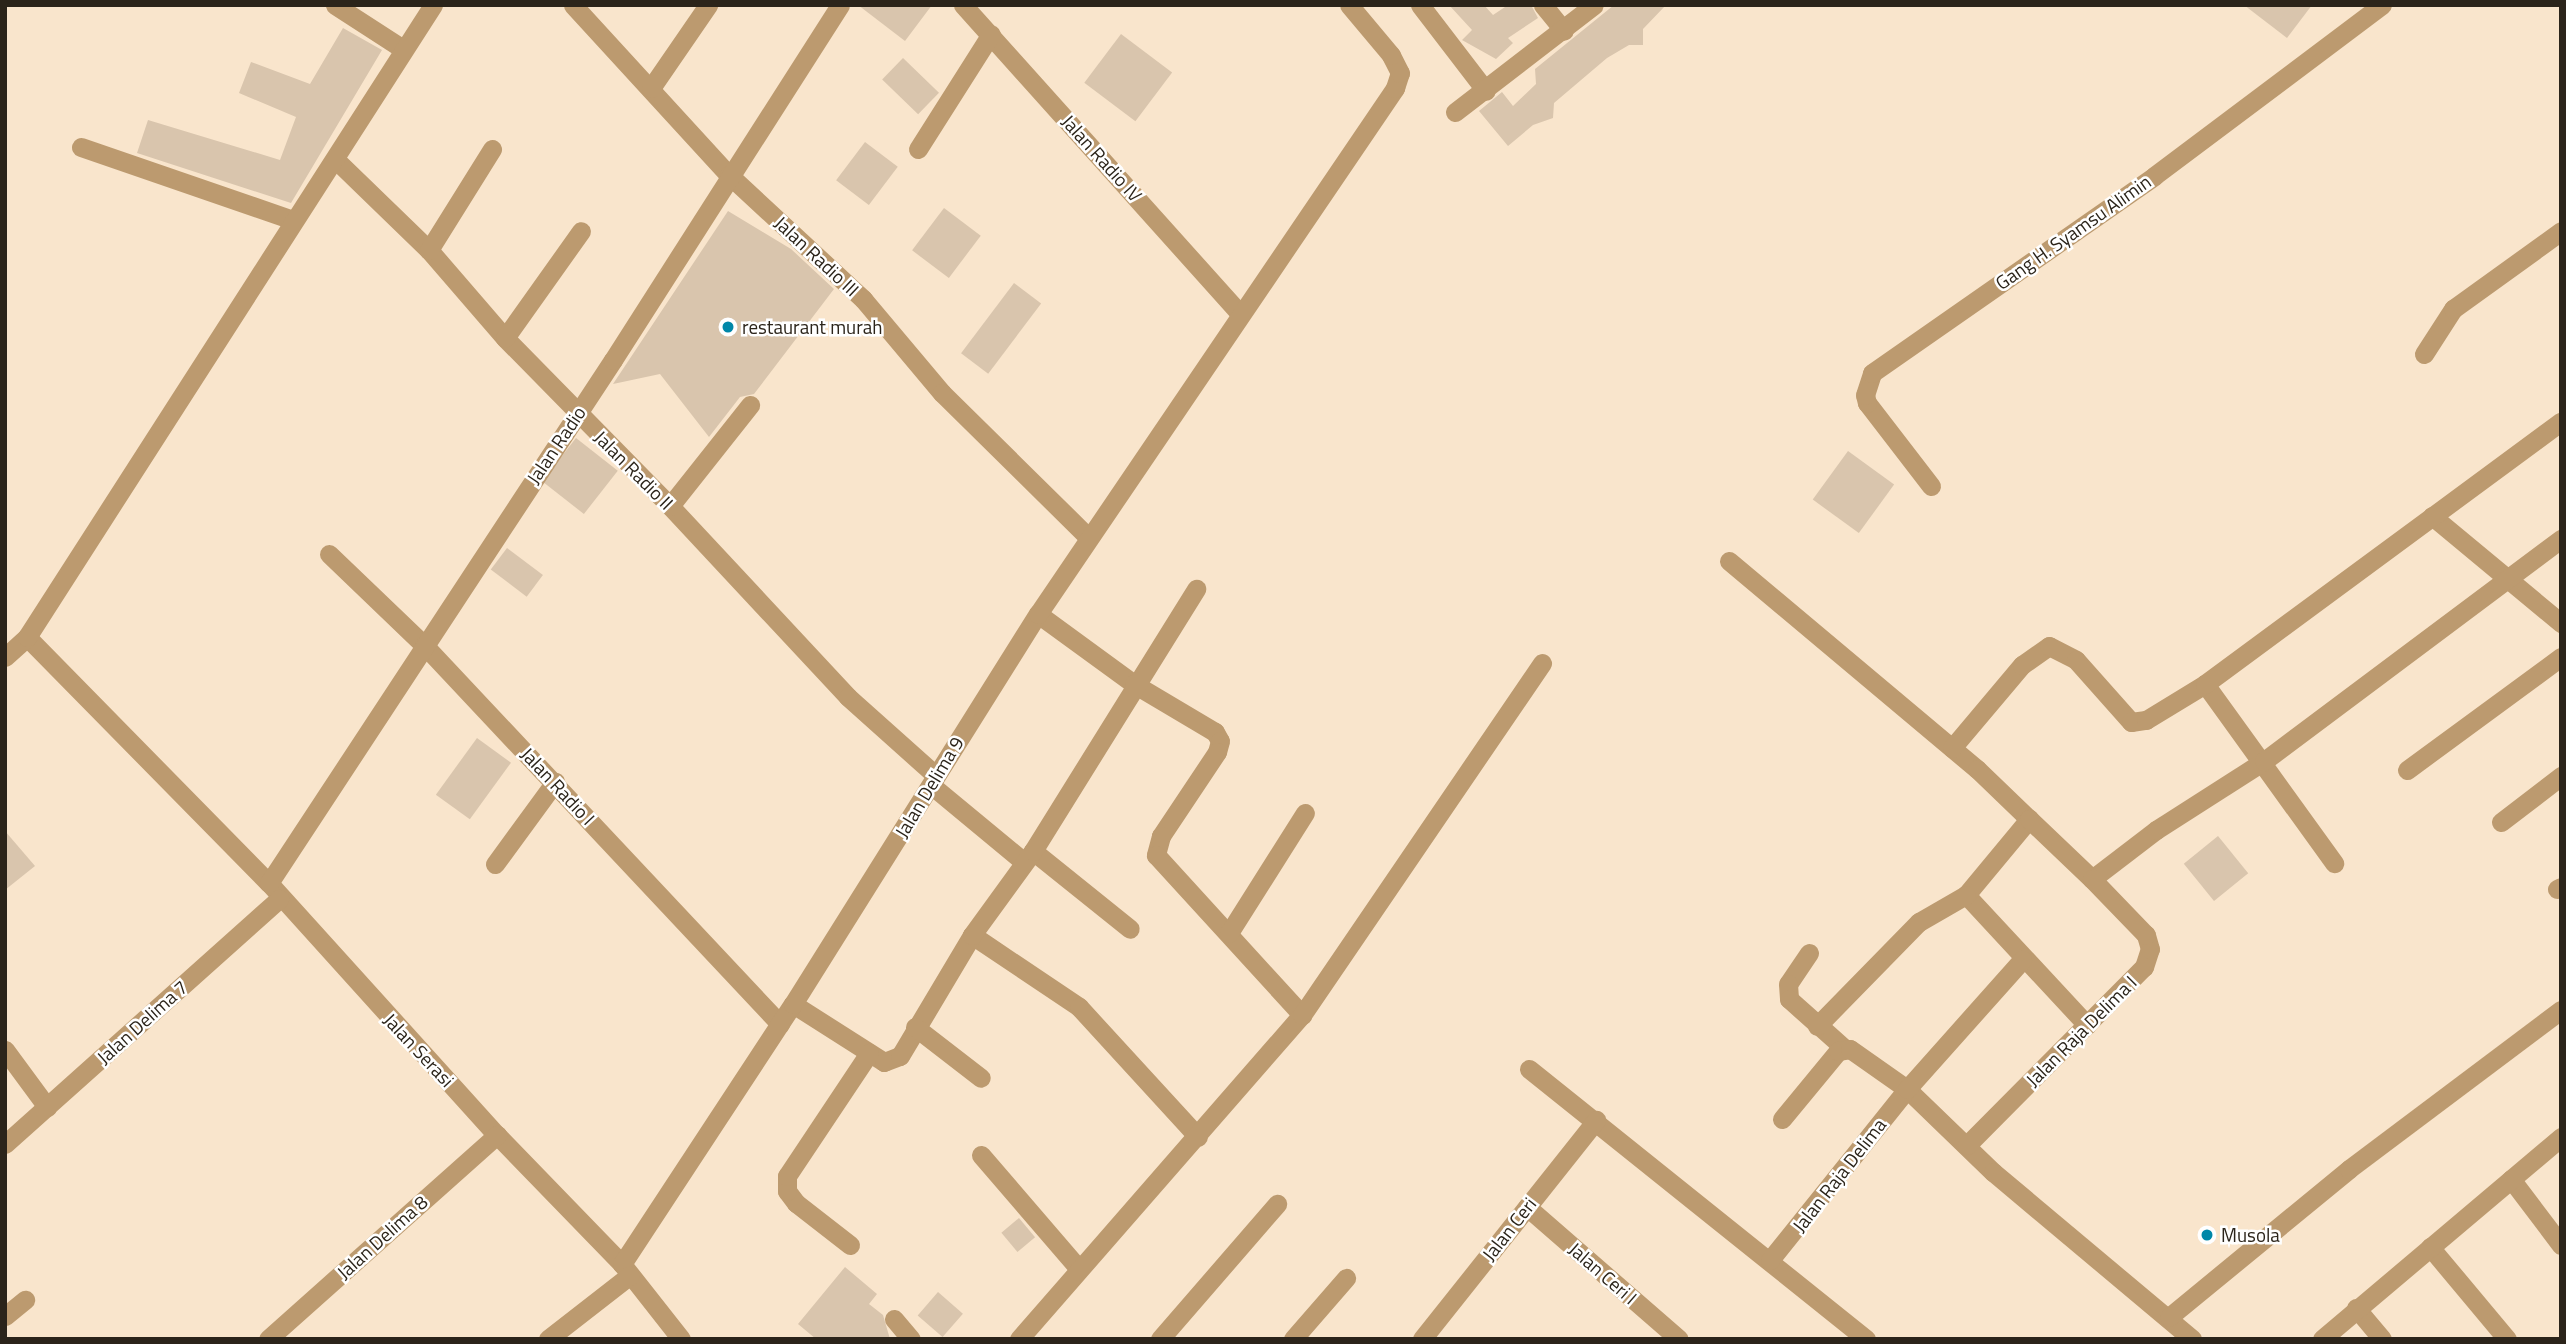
<!DOCTYPE html>
<style>
body{margin:0}
#map{position:relative;width:2566px;height:1344px;overflow:hidden;background:#f9e5cc;font-family:"Titillium Web",sans-serif}
div>[style]{position:absolute}
.building>*{inset:0;background:#d9c5ad;transform-origin:0 0}
.minor>*{height:19px;margin:-9.5px;padding:0 9.5px;transform-origin:9.5px;border-radius:9.5px;background:#bc9a6f}
.dots>*{width:19px;height:19px;translate:-50% -50%;box-sizing:border-box;border:4px solid #fff;border-radius:50%}
span{translate:-50% -50%;white-space:nowrap;text-align:center;line-height:1.15;-webkit-text-stroke:5px #fff;paint-order:stroke}
.street-label{font-size:19px;color:#2b241a}
.poi-label{font-size:19px;color:#2b241a}
.left{translate:0 -50%;text-align:left}
.frame{position:absolute;inset:0;border:7px solid #2b241a;pointer-events:none}
</style>
<div id="map">
<div class="building">
<div style="clip-path:polygon(858px 5px,932px 5px,905px 41px)"></div>
<div style="clip-path:polygon(1449px 5px,1484px 5px,1493px 15px,1508px 5px,1531px 5px,1538px 18px,1508px 38px,1513px 43px,1496px 59px,1462px 40px,1472px 30px)"></div>
<div style="clip-path:polygon(1614px 5px,1666px 5px,1643px 29px,1643px 45px,1629px 45px,1607px 58px,1554px 103px,1553px 118px,1533px 125px,1508px 146px,1479px 111px,1502px 92px,1513px 106px,1536px 84px,1535px 69px)"></div>
<div style="clip-path:polygon(2244px 5px,2312px 5px,2287px 38px)"></div>
<div style="clip-path:polygon(343px 28px,382px 50px,291px 203px,137px 153px,148px 120px,280px 160px,296px 117px,239px 93px,251px 62px,310px 84px)"></div>
<div style="left:1121px;top:34px;width:64px;height:61px;rotate:37deg"></div>
<div style="left:903px;top:58px;width:50px;height:30px;rotate:44deg"></div>
<div style="left:865px;top:142px;width:41px;height:48px;rotate:37deg"></div>
<div style="left:944px;top:208px;width:46px;height:53px;rotate:37deg"></div>
<div style="clip-path:polygon(728px 211px,791px 249px,834px 289px,754px 394px,740px 397px,709px 437px,660px 374px,613px 384px)"></div>
<div style="left:1014px;top:283px;width:34px;height:88px;rotate:37deg"></div>
<div style="left:576px;top:438px;width:53px;height:55px;rotate:38deg"></div>
<div style="left:1848px;top:451px;width:57px;height:60px;rotate:36deg"></div>
<div style="left:507px;top:548px;width:45px;height:27px;rotate:37deg"></div>
<div style="left:477px;top:738px;width:42px;height:70px;rotate:36deg"></div>
<div style="clip-path:polygon(5px 831px,35px 866px,5px 890px)"></div>
<div style="left:2218px;top:836px;width:48px;height:44px;rotate:51deg"></div>
<div style="left:1019px;top:1218px;width:25px;height:23px;rotate:50deg"></div>
<div style="clip-path:polygon(845px 1267px,877px 1294px,869px 1304px,883px 1315px,890px 1339px,816px 1339px,798px 1324px)"></div>
<div style="left:938px;top:1292px;width:33px;height:31px;rotate:41deg"></div>
</div>
<div class="minor">
<div style="left:335px;top:5px;width:81px;rotate:32.9deg"></div>
<div style="left:573px;top:5px;width:231px;rotate:47.5deg"></div>
<div style="left:729px;top:175px;width:183px;rotate:42.8deg"></div>
<div style="left:863px;top:299px;width:123px;rotate:50deg"></div>
<div style="left:942px;top:393px;width:206px;rotate:44.6deg"></div>
<div style="left:963px;top:5px;width:414px;rotate:48.1deg"></div>
<div style="left:1420px;top:5px;width:108px;rotate:52.5deg"></div>
<div style="left:1543px;top:5px;width:33px;rotate:51deg"></div>
<div style="left:651px;top:88px;width:101px;rotate:-55.5deg"></div>
<div style="left:1455px;top:112px;width:175px;rotate:-37.6deg"></div>
<div style="left:81px;top:147px;width:224px;rotate:19deg"></div>
<div style="left:918px;top:149px;width:136px;rotate:-57.6deg"></div>
<div style="left:337px;top:161px;width:128px;rotate:44.1deg"></div>
<div style="left:429px;top:250px;width:116px;rotate:49.2deg"></div>
<div style="left:505px;top:338px;width:235px;rotate:45.5deg"></div>
<div style="left:670px;top:506px;width:261px;rotate:47deg"></div>
<div style="left:848px;top:697px;width:115px;rotate:41.8deg"></div>
<div style="left:429px;top:250px;width:119px;rotate:-58deg"></div>
<div style="left:505px;top:338px;width:131px;rotate:-54.6deg"></div>
<div style="left:2424px;top:354px;width:54px;rotate:-57.2deg"></div>
<div style="left:2453px;top:309px;width:133px;rotate:-35.8deg"></div>
<div style="left:1931px;top:486px;width:105px;rotate:-127.6deg"></div>
<div style="left:1867px;top:403px;width:8px;rotate:-104deg"></div>
<div style="left:1865px;top:395px;width:23px;rotate:-72deg"></div>
<div style="left:1872px;top:373px;width:344px;rotate:-34.9deg"></div>
<div style="left:2154px;top:176px;width:285px;rotate:-36.9deg"></div>
<div style="left:670px;top:506px;width:129px;rotate:-51.6deg"></div>
<div style="left:2432px;top:516px;width:168px;rotate:39.7deg"></div>
<div style="left:329px;top:554px;width:132px;rotate:43.8deg"></div>
<div style="left:424px;top:645px;width:520px;rotate:46.79deg"></div>
<div style="left:1729px;top:561px;width:324px;rotate:40deg"></div>
<div style="left:1977px;top:769px;width:72px;rotate:43.9deg"></div>
<div style="left:1038px;top:614px;width:119px;rotate:36.1deg"></div>
<div style="left:1134px;top:684px;width:94px;rotate:30.7deg"></div>
<div style="left:1215px;top:732px;width:10px;rotate:61deg"></div>
<div style="left:1220px;top:741px;width:11px;rotate:105deg"></div>
<div style="left:1217px;top:752px;width:101px;rotate:123.7deg"></div>
<div style="left:1161px;top:836px;width:20px;rotate:105deg"></div>
<div style="left:1156px;top:855px;width:217px;rotate:47.6deg"></div>
<div style="left:27px;top:637px;width:345px;rotate:45.5deg"></div>
<div style="left:269px;top:883px;width:340px;rotate:47.9deg"></div>
<div style="left:497px;top:1135px;width:180px;rotate:45.9deg"></div>
<div style="left:622px;top:1264px;width:95px;rotate:51.8deg"></div>
<div style="left:5px;top:657px;width:30px;rotate:-42deg"></div>
<div style="left:27px;top:637px;width:751px;rotate:-57.28deg"></div>
<div style="left:2205px;top:684px;width:221px;rotate:54.2deg"></div>
<div style="left:1952px;top:748px;width:109px;rotate:-49.9deg"></div>
<div style="left:2022px;top:665px;width:33px;rotate:-35deg"></div>
<div style="left:2049px;top:646px;width:30px;rotate:27deg"></div>
<div style="left:2076px;top:660px;width:83px;rotate:48.4deg"></div>
<div style="left:2131px;top:722px;width:15px;rotate:-8deg"></div>
<div style="left:2146px;top:720px;width:69px;rotate:-31.4deg"></div>
<div style="left:2205px;top:684px;width:442px;rotate:-36.4deg"></div>
<div style="left:2407px;top:770px;width:191px;rotate:-36.3deg"></div>
<div style="left:931px;top:785px;width:119px;rotate:39.6deg"></div>
<div style="left:2501px;top:822px;width:76px;rotate:-37.5deg"></div>
<div style="left:1033px;top:851px;width:124px;rotate:38.8deg"></div>
<div style="left:495px;top:864px;width:102px;rotate:-53.8deg"></div>
<div style="left:269px;top:883px;width:626px;rotate:-56.67deg"></div>
<div style="left:613px;top:360px;width:421px;rotate:-57.4deg"></div>
<div style="left:2557px;top:889px;width:4px;rotate:-27deg"></div>
<div style="left:1229px;top:933px;width:142px;rotate:-57.7deg"></div>
<div style="left:972px;top:935px;width:129px;rotate:33.9deg"></div>
<div style="left:1079px;top:1007px;width:176px;rotate:47.5deg"></div>
<div style="left:1809px;top:953px;width:37px;rotate:124deg"></div>
<div style="left:1788px;top:984px;width:15px;rotate:86deg"></div>
<div style="left:1789px;top:999px;width:74px;rotate:41.7deg"></div>
<div style="left:793px;top:1004px;width:108px;rotate:32.5deg"></div>
<div style="left:884px;top:1062px;width:17px;rotate:-21deg"></div>
<div style="left:900px;top:1056px;width:141px;rotate:-59.2deg"></div>
<div style="left:972px;top:935px;width:104px;rotate:-54deg"></div>
<div style="left:1033px;top:851px;width:309px;rotate:-58.1deg"></div>
<div style="left:2087px;top:1025px;width:178px;rotate:-132.9deg"></div>
<div style="left:1966px;top:895px;width:99px;rotate:-50.3deg"></div>
<div style="left:2029px;top:819px;width:87px;rotate:43.6deg"></div>
<div style="left:2092px;top:879px;width:81px;rotate:-37.4deg"></div>
<div style="left:2156px;top:830px;width:128px;rotate:-32.6deg"></div>
<div style="left:2264px;top:761px;width:371px;rotate:-36.8deg"></div>
<div style="left:1817px;top:1026px;width:146px;rotate:-45.6deg"></div>
<div style="left:1919px;top:922px;width:54px;rotate:-29.9deg"></div>
<div style="left:915px;top:1027px;width:83px;rotate:37.7deg"></div>
<div style="left:5px;top:1050px;width:71px;rotate:53.6deg"></div>
<div style="left:1529px;top:1069px;width:432px;rotate:38.7deg"></div>
<div style="left:1782px;top:1119px;width:88px;rotate:-50.5deg"></div>
<div style="left:1838px;top:1051px;width:12px;rotate:-9deg"></div>
<div style="left:1850px;top:1049px;width:70px;rotate:35.1deg"></div>
<div style="left:1907px;top:1089px;width:120px;rotate:44deg"></div>
<div style="left:1993px;top:1172px;width:260px;rotate:40deg"></div>
<div style="left:5px;top:1144px;width:368px;rotate:-41.8deg"></div>
<div style="left:1967px;top:1145px;width:251px;rotate:-45.2deg"></div>
<div style="left:2144px;top:967px;width:19px;rotate:-72deg"></div>
<div style="left:2150px;top:949px;width:15px;rotate:-106deg"></div>
<div style="left:2146px;top:935px;width:78px;rotate:-134deg"></div>
<div style="left:981px;top:1155px;width:150px;rotate:49.3deg"></div>
<div style="left:2511px;top:1179px;width:83px;rotate:52.9deg"></div>
<div style="left:1527px;top:1207px;width:201px;rotate:41deg"></div>
<div style="left:850px;top:1245px;width:68px;rotate:-142.1deg"></div>
<div style="left:796px;top:1203px;width:15px;rotate:-127deg"></div>
<div style="left:787px;top:1191px;width:15px;rotate:-90deg"></div>
<div style="left:787px;top:1176px;width:148px;rotate:-56.3deg"></div>
<div style="left:2430px;top:1247px;width:120px;rotate:50.1deg"></div>
<div style="left:1770px;top:1260px;width:219px;rotate:-51.3deg"></div>
<div style="left:1907px;top:1089px;width:173px;rotate:-48.3deg"></div>
<div style="left:622px;top:1264px;width:311px;rotate:-56.7deg"></div>
<div style="left:793px;top:1004px;width:461px;rotate:-57.9deg"></div>
<div style="left:1038px;top:614px;width:636px;rotate:-55.83deg"></div>
<div style="left:1395px;top:88px;width:16px;rotate:-72deg"></div>
<div style="left:1400px;top:73px;width:20px;rotate:-117deg"></div>
<div style="left:1391px;top:55px;width:65px;rotate:-130deg"></div>
<div style="left:2356px;top:1308px;width:40px;rotate:50deg"></div>
<div style="left:5px;top:1316px;width:26px;rotate:-39deg"></div>
<div style="left:2169px;top:1317px;width:233px;rotate:-39.4deg"></div>
<div style="left:2349px;top:1169px;width:265px;rotate:-36.9deg"></div>
<div style="left:894px;top:1319px;width:26px;rotate:50deg"></div>
<div style="left:268px;top:1339px;width:307px;rotate:-41.7deg"></div>
<div style="left:548px;top:1339px;width:103px;rotate:-37.9deg"></div>
<div style="left:1019px;top:1339px;width:430px;rotate:-48.9deg"></div>
<div style="left:1302px;top:1015px;width:426px;rotate:-55.7deg"></div>
<div style="left:1160px;top:1339px;width:179px;rotate:-49.1deg"></div>
<div style="left:1293px;top:1339px;width:81px;rotate:-49deg"></div>
<div style="left:1422px;top:1339px;width:280px;rotate:-51.5deg"></div>
<div style="left:2322px;top:1339px;width:313px;rotate:-40.2deg"></div>
</div>
<div class="dots">
<div style="left:728px;top:327px;background:#0087a8"></div>
<div style="left:2207px;top:1235px;background:#0087a8"></div>
</div>
<div class="street-label">
<span style="left:1102px;top:158px;rotate:48deg">Jalan Radio IV</span>
<span style="left:2073px;top:232px;rotate:-35deg">Gang H. Syamsu Alimin</span>
<span style="left:817px;top:256px;rotate:43deg">Jalan Radio III</span>
<span style="left:556px;top:445px;rotate:-56deg">Jalan Radio</span>
<span style="left:634px;top:470px;rotate:45deg">Jalan Radio II</span>
<span style="left:558px;top:786px;rotate:47deg">Jalan Radio I</span>
<span style="left:929px;top:787px;rotate:-59deg">Jalan Delima 9</span>
<span style="left:142px;top:1022px;rotate:-42deg">Jalan Delima 7</span>
<span style="left:2081px;top:1031px;rotate:-45deg">Jalan Raja Delima I</span>
<span style="left:419px;top:1050px;rotate:47deg">Jalan Serasi</span>
<span style="left:1839px;top:1175px;rotate:-52deg">Jalan Raja Delima</span>
<span style="left:1509px;top:1229px;rotate:-52deg">Jalan Ceri</span>
<span style="left:382px;top:1237px;rotate:-42deg">Jalan Delima 8</span>
<span style="left:1603px;top:1273px;rotate:41deg">Jalan Ceri I</span>
</div>
<div class="poi-label">
<span class="left" style="left:742px;top:327px">restaurant murah</span>
<span class="left" style="left:2221px;top:1235px">Musola</span>
</div>
<div class="frame"></div>
</div>
